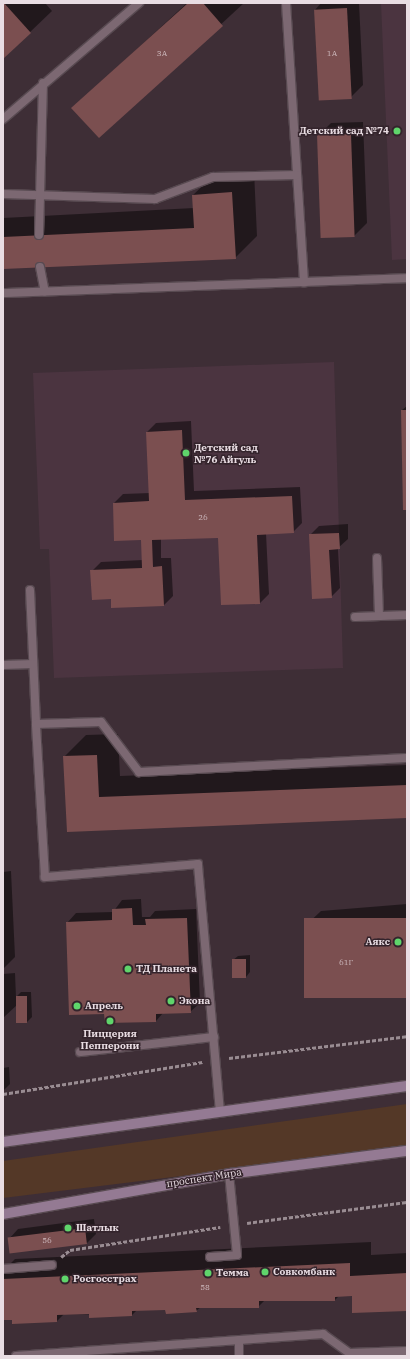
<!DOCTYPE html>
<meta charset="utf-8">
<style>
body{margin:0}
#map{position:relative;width:410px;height:1359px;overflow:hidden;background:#3e2e36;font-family:"IBM Plex Serif",serif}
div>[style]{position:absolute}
.built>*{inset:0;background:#4b3440}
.green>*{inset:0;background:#543827}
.shadow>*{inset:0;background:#0007}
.building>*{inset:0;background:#7b4f50;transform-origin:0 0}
.path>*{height:2.5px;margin-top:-1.25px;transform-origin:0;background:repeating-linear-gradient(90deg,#998c92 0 4px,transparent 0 6px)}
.roads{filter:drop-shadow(1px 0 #584a51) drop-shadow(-1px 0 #584a51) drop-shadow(0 1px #584a51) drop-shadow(0 -1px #584a51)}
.lane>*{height:8px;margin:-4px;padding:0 4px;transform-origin:4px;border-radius:4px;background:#7c6872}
.secondary>*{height:10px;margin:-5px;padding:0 5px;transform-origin:5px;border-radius:5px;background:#947a93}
.dots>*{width:11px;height:11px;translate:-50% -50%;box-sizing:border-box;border:2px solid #34242c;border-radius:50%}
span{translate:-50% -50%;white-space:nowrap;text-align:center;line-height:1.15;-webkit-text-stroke:3px #34242c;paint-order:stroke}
.number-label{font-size:8px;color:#cebabe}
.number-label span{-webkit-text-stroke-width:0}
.poi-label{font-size:10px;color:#e9dde3;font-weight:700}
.right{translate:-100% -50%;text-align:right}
.left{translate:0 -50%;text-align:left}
.street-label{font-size:10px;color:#e9dde3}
.frame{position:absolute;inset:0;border:4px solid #e9dde3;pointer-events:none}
</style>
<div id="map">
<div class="built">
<div style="clip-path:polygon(381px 3px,407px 3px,407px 259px,392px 260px)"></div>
<div style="clip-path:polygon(334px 362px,343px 668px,54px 678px,49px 549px,40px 549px,33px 373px)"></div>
</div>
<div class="green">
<div style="clip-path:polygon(407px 1104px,407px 1148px,3px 1198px,3px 1161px)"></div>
</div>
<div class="shadow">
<div style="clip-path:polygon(45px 3px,52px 11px,3px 58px,3px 4px)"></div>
<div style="clip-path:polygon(187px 3px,244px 3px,99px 137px,73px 108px)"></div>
<div style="clip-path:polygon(321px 3px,359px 3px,363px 85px,350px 98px,315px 10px)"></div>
<div style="clip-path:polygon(363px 122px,367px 223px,354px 236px,318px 136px,331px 123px)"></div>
<div style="clip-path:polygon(254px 171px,257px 236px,235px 258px,3px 268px,3px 218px,194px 208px,193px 195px,215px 174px)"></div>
<div style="clip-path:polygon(407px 406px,407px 509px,402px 410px)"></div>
<div style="clip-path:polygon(191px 421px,194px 491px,300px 487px,302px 523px,293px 532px,266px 533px,269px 594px,260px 603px,219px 537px,161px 539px,161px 558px,171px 558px,173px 596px,164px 605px,112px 598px,92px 571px,101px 562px,143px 560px,142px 539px,114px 503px,123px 494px,150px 493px,147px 432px,156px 423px)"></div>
<div style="clip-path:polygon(348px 524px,348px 539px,338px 548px,340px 588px,331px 597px,310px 535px,319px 526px)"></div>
<div style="clip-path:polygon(118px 734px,120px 776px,407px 765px,407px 817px,68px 831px,64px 757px,86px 735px)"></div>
<div style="clip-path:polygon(11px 871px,15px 957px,3px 969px,3px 872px)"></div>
<div style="clip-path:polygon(141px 899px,142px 917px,150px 917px,155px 911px,196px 909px,200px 1003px,190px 1012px,163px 1013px,156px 1021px,105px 1013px,67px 923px,76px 913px,113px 912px,122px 900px)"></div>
<div style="clip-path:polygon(407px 904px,407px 997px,305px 926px,321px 911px)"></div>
<div style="clip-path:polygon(250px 955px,250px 972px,246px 977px,233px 960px,238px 956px)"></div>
<div style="clip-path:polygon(15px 973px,16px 997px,21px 992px,31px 992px,32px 1017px,27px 1022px,17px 1005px,3px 1018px,3px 974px)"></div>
<div style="clip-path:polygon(9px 1067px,10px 1084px,3px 1091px,3px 1068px)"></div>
<div style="clip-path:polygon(94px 1219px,96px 1234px,87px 1243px,9px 1239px,18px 1229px)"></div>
<div style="clip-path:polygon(371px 1242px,371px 1255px,407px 1253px,407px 1310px,353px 1295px,339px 1296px,335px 1300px,265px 1300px,258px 1307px,201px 1307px,196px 1311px,166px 1308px,137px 1310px,132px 1315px,64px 1314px,57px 1321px,3px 1319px,3px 1271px,15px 1259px)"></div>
</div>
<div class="building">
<div style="clip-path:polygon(4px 3px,31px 33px,3px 59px,3px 4px)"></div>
<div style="clip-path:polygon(188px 3px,203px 3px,223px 26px,99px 138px,71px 108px)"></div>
<div style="left:347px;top:8px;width:91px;height:33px;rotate:87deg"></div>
<div style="left:351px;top:134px;width:103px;height:34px;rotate:88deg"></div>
<div style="clip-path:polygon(232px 192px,236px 259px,3px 269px,3px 237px,194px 228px,192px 195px)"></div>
<div style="clip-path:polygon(401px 410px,407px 410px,407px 510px,403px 510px)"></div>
<div style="clip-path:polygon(182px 430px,185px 500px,292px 496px,294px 533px,257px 535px,260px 604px,221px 605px,218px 538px,152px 540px,153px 567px,162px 566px,164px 606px,111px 608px,111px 599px,92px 600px,90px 570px,142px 568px,141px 540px,114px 541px,113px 503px,149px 501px,146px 432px)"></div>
<div style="clip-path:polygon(339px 533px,340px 549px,329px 550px,332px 598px,312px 599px,309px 534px)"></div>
<div style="clip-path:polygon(97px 755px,99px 797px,407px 785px,407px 818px,67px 832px,63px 756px)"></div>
<div style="clip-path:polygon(132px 908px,133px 925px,146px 925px,145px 919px,187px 918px,191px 1013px,156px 1014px,156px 1022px,105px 1023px,104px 1014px,69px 1015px,66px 922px,112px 920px,112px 909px)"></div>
<div style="left:407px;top:918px;width:80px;height:103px;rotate:90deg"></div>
<div style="left:246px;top:959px;width:19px;height:14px;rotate:90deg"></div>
<div style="left:16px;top:996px;width:11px;height:27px"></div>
<div style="left:85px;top:1228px;width:16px;height:78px;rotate:83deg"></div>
<div style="clip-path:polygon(350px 1263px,350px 1276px,407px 1273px,407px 1311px,352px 1313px,352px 1296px,335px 1297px,335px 1301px,259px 1301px,259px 1308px,196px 1308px,197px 1312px,166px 1314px,165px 1310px,132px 1311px,132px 1316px,89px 1318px,89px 1314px,57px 1315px,57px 1322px,12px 1324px,12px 1320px,3px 1320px,3px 1279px)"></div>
</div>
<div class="path">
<div style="left:229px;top:1058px;width:179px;rotate:-7deg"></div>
<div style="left:3px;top:1094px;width:202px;rotate:-9.1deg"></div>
<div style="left:247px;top:1223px;width:161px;rotate:-7.5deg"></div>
<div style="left:61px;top:1257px;width:11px;rotate:-38deg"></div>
<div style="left:70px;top:1250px;width:152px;rotate:-8.7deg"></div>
</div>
<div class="roads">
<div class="lane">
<div style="left:286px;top:3px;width:280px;rotate:86.3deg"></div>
<div style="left:3px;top:119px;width:179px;rotate:-40.5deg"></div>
<div style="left:3px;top:194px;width:152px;rotate:1.9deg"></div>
<div style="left:155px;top:199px;width:62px;rotate:-20.8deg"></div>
<div style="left:213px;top:177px;width:84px;rotate:-1.4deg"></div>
<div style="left:39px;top:235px;width:152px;rotate:-88.5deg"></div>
<div style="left:40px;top:267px;width:25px;rotate:79deg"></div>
<div style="left:3px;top:293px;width:404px;rotate:-2.1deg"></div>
<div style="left:377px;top:558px;width:58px;rotate:88deg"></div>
<div style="left:30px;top:590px;width:134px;rotate:87.4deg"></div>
<div style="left:355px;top:617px;width:52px;rotate:-2.2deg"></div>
<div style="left:3px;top:665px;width:30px;rotate:-2deg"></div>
<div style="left:80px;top:1052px;width:135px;rotate:-6.4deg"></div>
<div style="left:220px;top:1112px;width:249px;rotate:-95.1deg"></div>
<div style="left:198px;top:864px;width:154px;rotate:175.1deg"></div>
<div style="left:45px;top:877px;width:153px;rotate:-93.4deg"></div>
<div style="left:36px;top:724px;width:65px;rotate:-1.8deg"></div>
<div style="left:101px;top:722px;width:63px;rotate:52.8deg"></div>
<div style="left:139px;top:772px;width:268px;rotate:-3deg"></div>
<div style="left:210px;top:1257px;width:27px;rotate:-4deg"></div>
<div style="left:237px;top:1255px;width:81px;rotate:-95.6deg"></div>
<div style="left:3px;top:1269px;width:49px;rotate:-4.7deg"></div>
<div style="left:239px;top:1340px;width:16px;rotate:90deg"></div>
<div style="left:16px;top:1356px;width:308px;rotate:-4.1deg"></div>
<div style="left:323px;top:1334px;width:32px;rotate:36deg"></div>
<div style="left:349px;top:1353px;width:58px;rotate:-2deg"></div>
</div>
<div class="secondary">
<div style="left:3px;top:1142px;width:408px;rotate:-7.9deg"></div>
<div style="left:3px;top:1214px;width:230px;rotate:-10deg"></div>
<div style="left:229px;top:1174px;width:179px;rotate:-7.4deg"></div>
</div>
</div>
<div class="dots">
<div style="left:397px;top:131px;background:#5fd56b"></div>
<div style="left:186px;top:453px;background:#5fd56b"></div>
<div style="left:398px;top:942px;background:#5fd56b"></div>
<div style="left:128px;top:969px;background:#5fd56b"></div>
<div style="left:171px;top:1001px;background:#5fd56b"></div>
<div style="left:77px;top:1006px;background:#5fd56b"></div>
<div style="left:110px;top:1021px;background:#5fd56b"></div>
<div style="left:68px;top:1228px;background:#5fd56b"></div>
<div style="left:265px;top:1272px;background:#5fd56b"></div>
<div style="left:208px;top:1273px;background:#5fd56b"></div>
<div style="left:65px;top:1279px;background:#5fd56b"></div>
</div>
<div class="number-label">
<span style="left:162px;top:54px">3А</span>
<span style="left:332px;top:54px">1А</span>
<span style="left:203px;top:518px">26</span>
<span style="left:346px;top:963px">61Г</span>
<span style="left:47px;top:1241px">56</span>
<span style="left:205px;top:1288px">58</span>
</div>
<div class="poi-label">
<span class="right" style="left:389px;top:131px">Детский сад №74</span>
<span class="left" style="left:194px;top:453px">Детский сад<br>№76 Айгуль</span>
<span class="right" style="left:390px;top:942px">Аякс</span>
<span class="left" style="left:136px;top:969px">ТД Планета</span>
<span class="left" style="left:179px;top:1001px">Экона</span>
<span class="left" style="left:85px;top:1006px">Апрель</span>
<span style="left:110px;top:1039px">Пиццерия<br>Пепперони</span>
<span class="left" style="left:76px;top:1228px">Шатлык</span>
<span class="left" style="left:273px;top:1272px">Совкомбанк</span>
<span class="left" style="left:216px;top:1273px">Темма</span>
<span class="left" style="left:73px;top:1279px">Росгосстрах</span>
</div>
<div class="street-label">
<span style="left:204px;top:1178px;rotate:-9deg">проспект Мира</span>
</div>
<div class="frame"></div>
</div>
